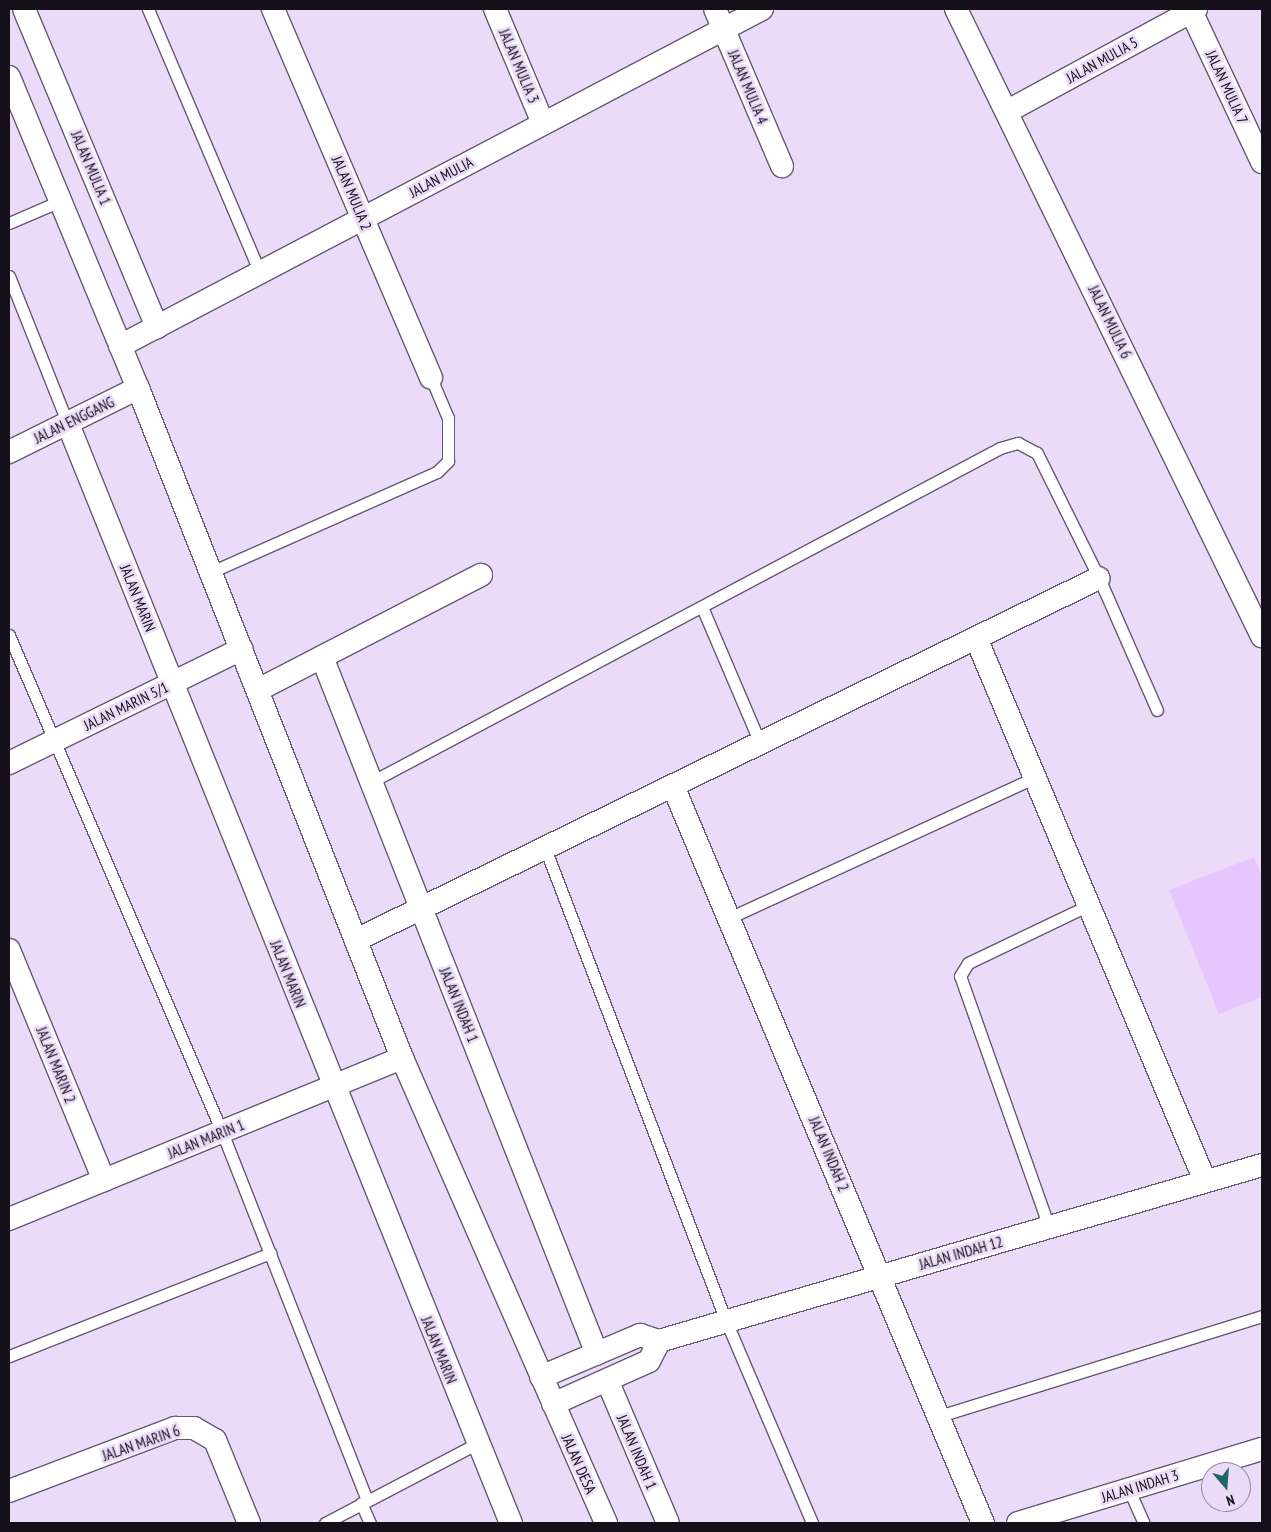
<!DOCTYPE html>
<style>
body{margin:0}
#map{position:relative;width:1271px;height:1532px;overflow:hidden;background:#ebdbf8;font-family:"PT Sans Narrow",sans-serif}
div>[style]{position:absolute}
.green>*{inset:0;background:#e7c6ff}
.roads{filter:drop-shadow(1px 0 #665871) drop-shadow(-1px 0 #665871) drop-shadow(0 1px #665871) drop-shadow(0 -1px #665871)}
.lane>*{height:11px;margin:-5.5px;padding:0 5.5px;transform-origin:5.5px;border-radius:5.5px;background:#fff}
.street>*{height:22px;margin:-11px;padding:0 11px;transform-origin:11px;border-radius:11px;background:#fff}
span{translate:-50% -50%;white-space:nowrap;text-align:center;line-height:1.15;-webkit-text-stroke:5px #ebdbf8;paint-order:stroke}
.street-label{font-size:15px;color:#140f18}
.frame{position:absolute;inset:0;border:10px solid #140f18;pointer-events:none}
.north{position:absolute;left:1201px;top:1462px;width:50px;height:50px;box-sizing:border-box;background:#ebdbf8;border:1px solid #95899e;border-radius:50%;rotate:162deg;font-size:14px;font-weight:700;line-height:20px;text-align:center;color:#140f18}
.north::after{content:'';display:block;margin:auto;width:18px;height:22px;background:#1e6860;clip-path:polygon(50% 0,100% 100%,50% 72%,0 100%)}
</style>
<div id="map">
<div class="green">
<div style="clip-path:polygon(1254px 857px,1262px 877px,1262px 997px,1219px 1014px,1169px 890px)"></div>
</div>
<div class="roads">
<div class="lane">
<div style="left:148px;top:9px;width:287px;rotate:67deg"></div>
<div style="left:9px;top:223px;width:56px;rotate:-23.3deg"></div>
<div style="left:9px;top:276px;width:159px;rotate:68.3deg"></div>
<div style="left:211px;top:572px;width:247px;rotate:-23.9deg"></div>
<div style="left:437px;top:472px;width:16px;rotate:-45deg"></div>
<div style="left:448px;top:461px;width:43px;rotate:-90deg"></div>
<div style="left:448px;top:418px;width:43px;rotate:-113deg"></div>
<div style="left:702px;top:607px;width:148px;rotate:66.9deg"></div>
<div style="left:9px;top:635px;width:541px;rotate:66.8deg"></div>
<div style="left:222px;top:1132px;width:396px;rotate:68.5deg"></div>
<div style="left:371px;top:782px;width:712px;rotate:-27.97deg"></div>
<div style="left:1000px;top:448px;width:19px;rotate:-16deg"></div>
<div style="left:1018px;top:443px;width:21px;rotate:28deg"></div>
<div style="left:1037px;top:453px;width:140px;rotate:63.6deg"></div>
<div style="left:1099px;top:578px;width:144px;rotate:66.3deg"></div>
<div style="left:545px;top:848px;width:506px;rotate:69.06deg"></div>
<div style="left:726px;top:1321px;width:220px;rotate:66.9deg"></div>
<div style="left:729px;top:918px;width:337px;rotate:-24.7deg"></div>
<div style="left:1049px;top:1227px;width:266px;rotate:-109.5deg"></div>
<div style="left:960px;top:976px;width:15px;rotate:-58deg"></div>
<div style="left:968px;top:963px;width:134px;rotate:-25.6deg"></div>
<div style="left:9px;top:1356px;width:281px;rotate:-21.5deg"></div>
<div style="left:936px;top:1417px;width:341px;rotate:-17.2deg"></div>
<div style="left:1129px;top:1490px;width:36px;rotate:66deg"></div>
<div style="left:361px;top:1503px;width:22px;rotate:66deg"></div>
<div style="left:325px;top:1523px;width:170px;rotate:-27.6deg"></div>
</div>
<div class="street">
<div style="left:24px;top:9px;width:345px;rotate:67.3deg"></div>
<div style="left:273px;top:9px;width:401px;rotate:66.8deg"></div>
<div style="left:495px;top:9px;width:124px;rotate:67.2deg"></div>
<div style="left:715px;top:9px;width:171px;rotate:66.9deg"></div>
<div style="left:956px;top:9px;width:698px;rotate:63.99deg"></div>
<div style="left:1191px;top:11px;width:167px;rotate:64.8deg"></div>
<div style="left:9px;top:77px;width:337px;rotate:67.5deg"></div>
<div style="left:138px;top:388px;width:720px;rotate:68.49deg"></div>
<div style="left:402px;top:1058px;width:508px;rotate:66.31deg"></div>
<div style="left:1008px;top:111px;width:214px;rotate:-28.5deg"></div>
<div style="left:120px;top:346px;width:725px;rotate:-27.7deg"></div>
<div style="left:68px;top:424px;width:1185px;rotate:68.05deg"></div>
<div style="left:9px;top:452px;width:144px;rotate:-26.4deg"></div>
<div style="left:976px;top:638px;width:589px;rotate:67.13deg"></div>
<div style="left:322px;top:657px;width:749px;rotate:68.47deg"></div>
<div style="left:258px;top:690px;width:251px;rotate:-27.3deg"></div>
<div style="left:9px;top:763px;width:259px;rotate:-26.1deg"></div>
<div style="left:673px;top:786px;width:800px;rotate:67.19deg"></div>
<div style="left:356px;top:940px;width:826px;rotate:-25.98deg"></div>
<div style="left:9px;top:950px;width:249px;rotate:67.6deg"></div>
<div style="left:9px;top:1219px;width:425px;rotate:-22.3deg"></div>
<div style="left:541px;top:1377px;width:108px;rotate:-23deg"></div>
<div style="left:640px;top:1335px;width:20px;rotate:18deg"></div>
<div style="left:659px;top:1341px;width:628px;rotate:-16.27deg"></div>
<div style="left:607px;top:1380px;width:155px;rotate:66.9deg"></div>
<div style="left:553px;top:1404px;width:105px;rotate:-24.1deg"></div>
<div style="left:649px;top:1361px;width:22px;rotate:-63deg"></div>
<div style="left:9px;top:1491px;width:178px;rotate:-20.8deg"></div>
<div style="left:175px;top:1428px;width:19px"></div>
<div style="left:194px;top:1428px;width:24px;rotate:30deg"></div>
<div style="left:215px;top:1440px;width:90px;rotate:67.7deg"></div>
<div style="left:1018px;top:1523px;width:255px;rotate:-16.9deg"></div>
</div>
</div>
<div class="street-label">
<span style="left:1102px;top:60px;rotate:-29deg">JALAN MULIA 5</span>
<span style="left:519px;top:66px;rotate:67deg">JALAN MULIA 3</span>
<span style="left:748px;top:87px;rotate:67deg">JALAN MULIA 4</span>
<span style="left:1227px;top:87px;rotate:65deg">JALAN MULIA 7</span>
<span style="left:91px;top:168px;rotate:67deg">JALAN MULIA 1</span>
<span style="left:441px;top:177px;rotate:-28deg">JALAN MULIA</span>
<span style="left:352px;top:193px;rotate:67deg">JALAN MULIA 2</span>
<span style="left:1110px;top:322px;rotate:64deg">JALAN MULIA 6</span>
<span style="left:74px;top:420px;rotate:-26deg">JALAN ENGGANG</span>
<span style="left:138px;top:598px;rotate:68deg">JALAN MARIN</span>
<span style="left:126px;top:706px;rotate:-26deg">JALAN MARIN 5/1</span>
<span style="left:288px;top:974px;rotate:68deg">JALAN MARIN</span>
<span style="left:459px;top:1005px;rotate:68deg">JALAN INDAH 1</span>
<span style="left:56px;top:1065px;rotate:68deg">JALAN MARIN 2</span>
<span style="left:206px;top:1139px;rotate:-22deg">JALAN MARIN 1</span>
<span style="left:829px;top:1154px;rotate:67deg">JALAN INDAH 2</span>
<span style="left:961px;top:1253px;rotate:-16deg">JALAN INDAH 12</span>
<span style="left:439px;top:1350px;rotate:68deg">JALAN MARIN</span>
<span style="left:141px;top:1443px;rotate:-19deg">JALAN MARIN 6</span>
<span style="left:637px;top:1452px;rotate:67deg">JALAN INDAH 1</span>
<span style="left:579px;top:1464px;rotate:66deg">JALAN DESA</span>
<span style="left:1140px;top:1486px;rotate:-17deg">JALAN INDAH 3</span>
</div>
<div class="frame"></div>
<div class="north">N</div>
</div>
